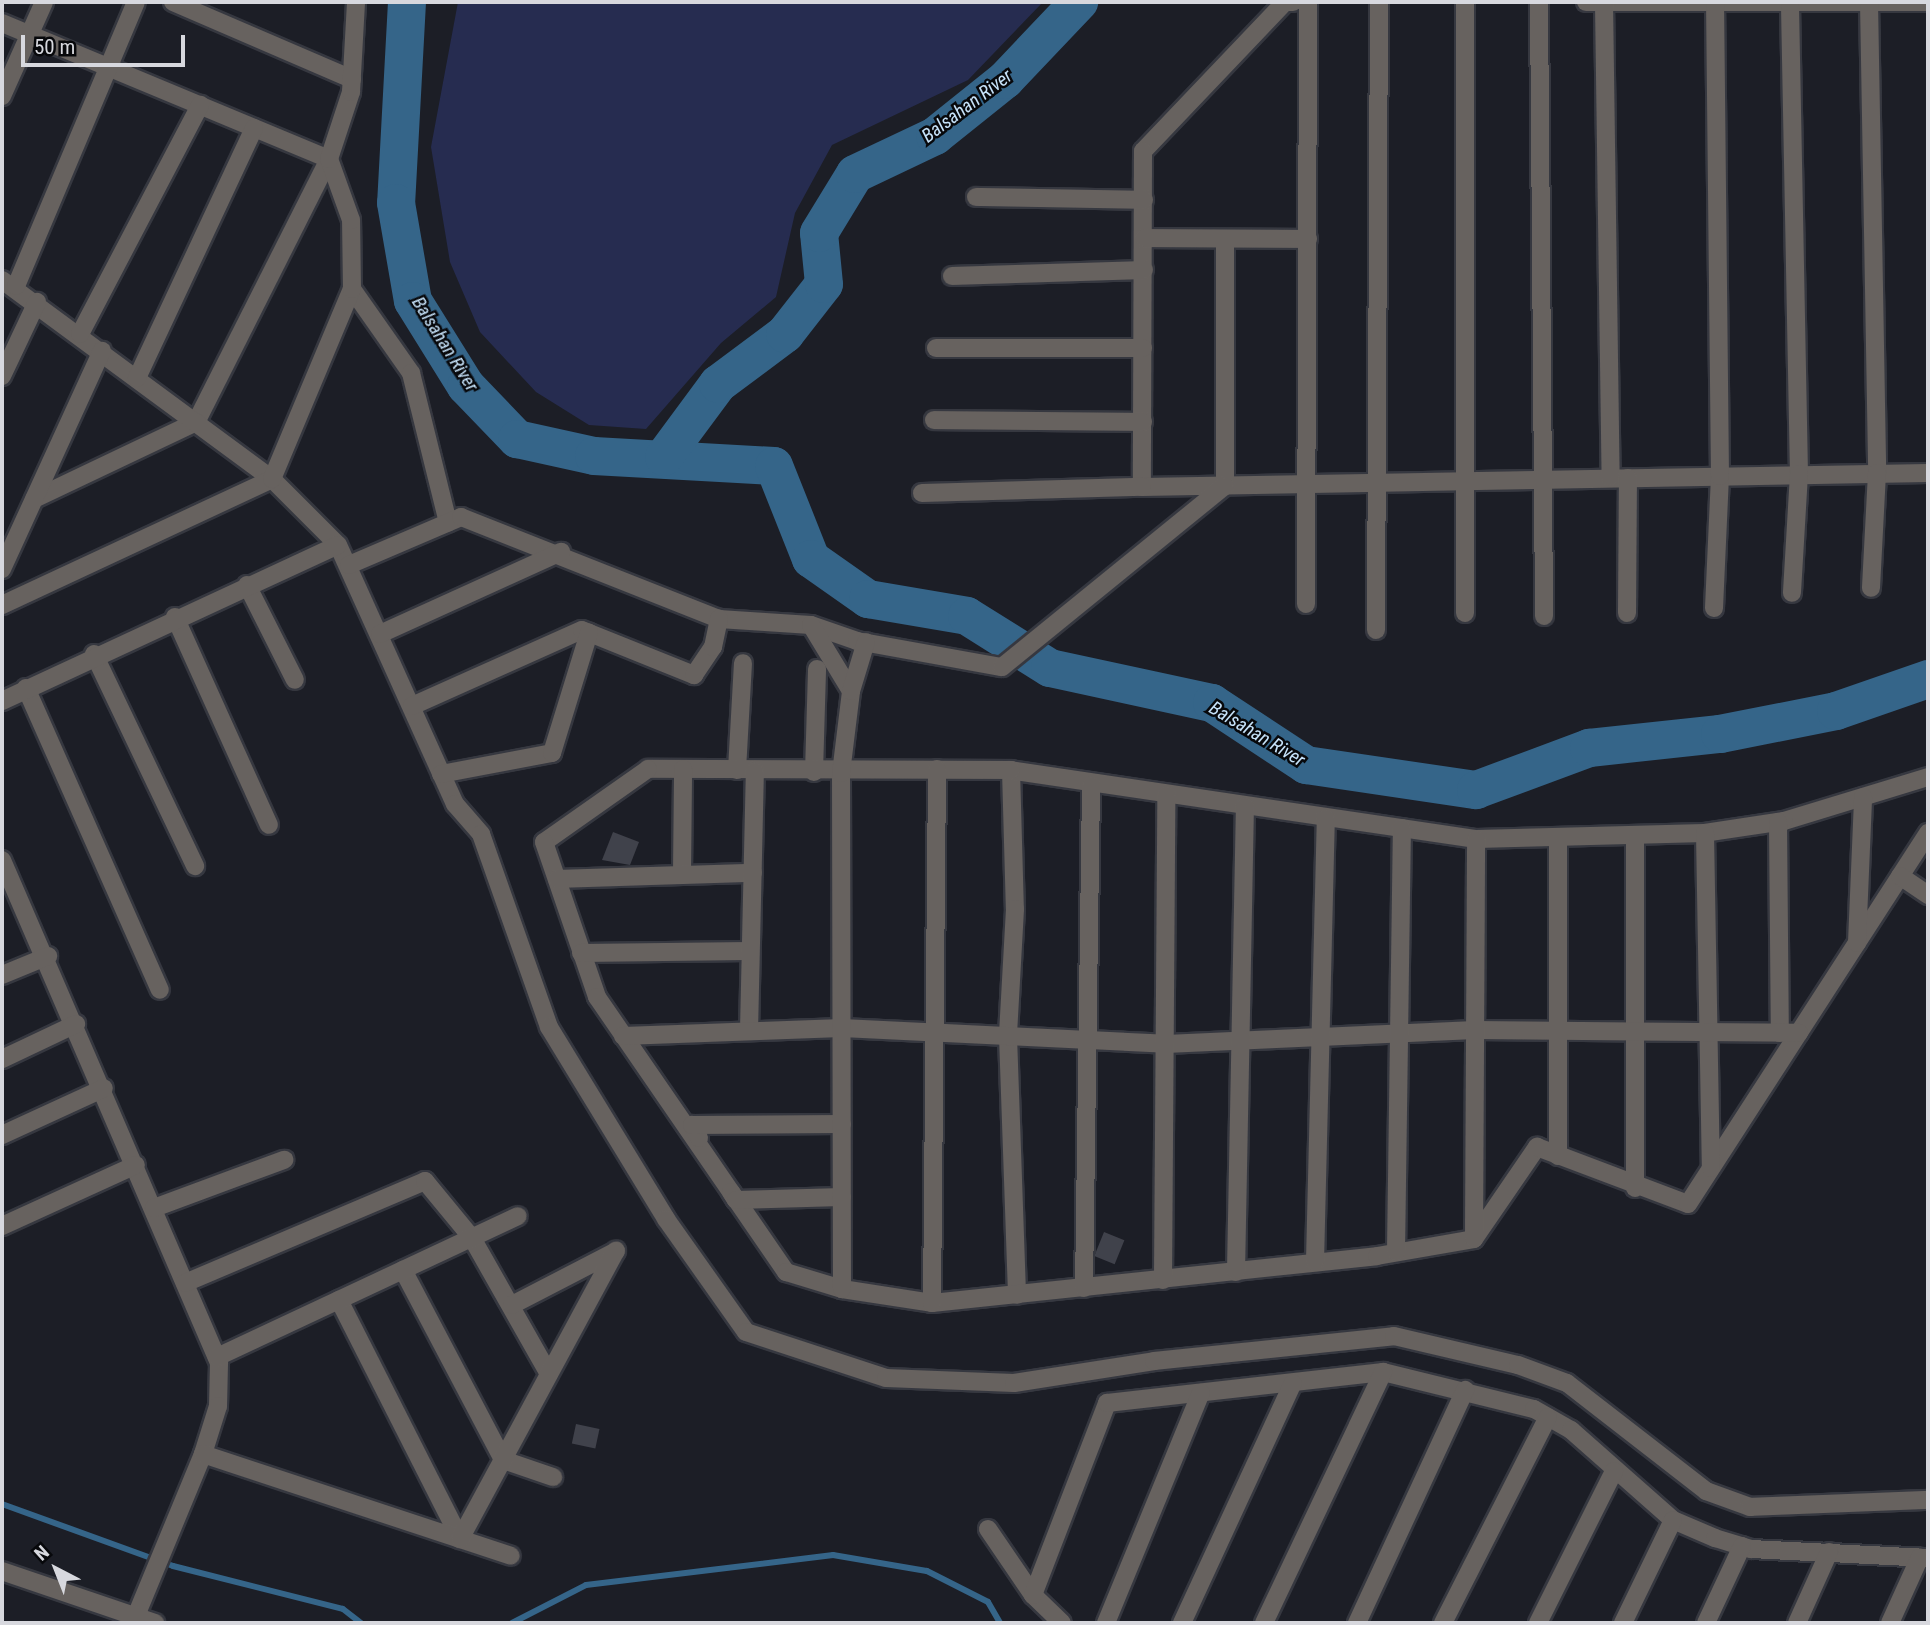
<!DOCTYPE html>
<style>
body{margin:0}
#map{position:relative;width:1930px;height:1625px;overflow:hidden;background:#1c1e26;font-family:"Roboto Condensed",sans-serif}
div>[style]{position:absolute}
.green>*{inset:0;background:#262c50}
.stream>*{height:6px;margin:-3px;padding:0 3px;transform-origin:3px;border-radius:3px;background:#356589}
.river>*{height:38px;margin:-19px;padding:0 19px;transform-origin:19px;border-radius:19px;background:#356589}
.building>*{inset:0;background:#40424b;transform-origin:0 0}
.roads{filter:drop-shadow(2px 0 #363840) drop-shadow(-2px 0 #363840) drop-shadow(0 2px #363840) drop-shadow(0 -2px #363840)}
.minor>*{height:18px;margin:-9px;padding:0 9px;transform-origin:9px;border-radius:9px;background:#67625f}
span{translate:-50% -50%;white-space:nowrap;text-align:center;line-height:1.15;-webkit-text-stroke:5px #07080b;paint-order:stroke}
.water-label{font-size:19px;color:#c6e2f9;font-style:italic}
.frame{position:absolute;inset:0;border:4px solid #d7d8de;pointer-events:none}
.north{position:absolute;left:21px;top:1534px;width:70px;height:70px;-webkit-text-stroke:5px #07080b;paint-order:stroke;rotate:318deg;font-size:19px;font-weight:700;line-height:28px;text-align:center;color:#d7d8de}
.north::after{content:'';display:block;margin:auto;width:24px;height:32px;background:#d7d8de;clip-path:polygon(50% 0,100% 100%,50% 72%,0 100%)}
.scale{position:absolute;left:21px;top:35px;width:164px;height:32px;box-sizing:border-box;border:4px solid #d7d8de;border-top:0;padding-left:9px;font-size:21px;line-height:24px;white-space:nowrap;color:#d7d8de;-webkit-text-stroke:5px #07080b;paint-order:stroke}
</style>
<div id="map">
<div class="green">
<div style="clip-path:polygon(458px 2px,1043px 2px,968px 80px,832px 145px,795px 213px,776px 297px,721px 343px,646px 429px,589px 425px,536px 392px,480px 332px,450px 262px,431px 147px)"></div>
</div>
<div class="stream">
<div style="left:2px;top:1504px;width:182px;rotate:19.9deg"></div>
<div style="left:173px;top:1566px;width:175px;rotate:14.2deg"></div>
<div style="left:343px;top:1609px;width:23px;rotate:38deg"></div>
<div style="left:512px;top:1623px;width:83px;rotate:-27.2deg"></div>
<div style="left:586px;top:1585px;width:249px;rotate:-6.9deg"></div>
<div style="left:833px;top:1555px;width:95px;rotate:9.7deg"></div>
<div style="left:927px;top:1571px;width:68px;rotate:26.9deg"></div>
<div style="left:988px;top:1602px;width:24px;rotate:60deg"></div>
</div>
<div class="river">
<div style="left:407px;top:2px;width:201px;rotate:93.1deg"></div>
<div style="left:396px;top:203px;width:99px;rotate:80.2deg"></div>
<div style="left:413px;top:301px;width:100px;rotate:58.1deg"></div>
<div style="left:466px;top:386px;width:74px;rotate:46.1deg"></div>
<div style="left:517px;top:439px;width:79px;rotate:12.4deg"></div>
<div style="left:594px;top:456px;width:180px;rotate:3.2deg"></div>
<div style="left:774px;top:466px;width:100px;rotate:68.3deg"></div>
<div style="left:811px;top:559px;width:70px;rotate:35.1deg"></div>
<div style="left:868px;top:599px;width:100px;rotate:9.7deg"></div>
<div style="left:967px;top:616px;width:98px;rotate:32.1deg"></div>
<div style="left:1050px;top:668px;width:166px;rotate:12.2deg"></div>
<div style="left:1212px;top:703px;width:113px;rotate:33.4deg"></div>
<div style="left:1306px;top:765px;width:172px;rotate:8.4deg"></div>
<div style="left:1476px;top:790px;width:121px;rotate:-20.4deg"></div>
<div style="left:1589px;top:748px;width:132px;rotate:-6.1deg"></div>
<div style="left:1720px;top:734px;width:118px;rotate:-11.2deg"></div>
<div style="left:1836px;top:711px;width:97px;rotate:-19.2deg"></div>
<div style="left:664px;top:457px;width:91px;rotate:-53.5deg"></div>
<div style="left:718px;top:384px;width:84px;rotate:-36.7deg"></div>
<div style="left:785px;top:334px;width:63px;rotate:-52deg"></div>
<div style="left:824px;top:284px;width:51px;rotate:-95.6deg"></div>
<div style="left:819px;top:233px;width:69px;rotate:-58.6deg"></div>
<div style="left:855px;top:174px;width:89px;rotate:-25.4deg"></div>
<div style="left:935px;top:136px;width:90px;rotate:-38.7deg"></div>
<div style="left:1005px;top:80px;width:108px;rotate:-46.5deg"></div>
</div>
<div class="building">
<div style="clip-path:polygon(613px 832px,639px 842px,630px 865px,602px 860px)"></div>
<div style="left:1104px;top:1232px;width:22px;height:26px;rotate:22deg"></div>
<div style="left:576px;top:1424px;width:24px;height:20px;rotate:12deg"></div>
</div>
<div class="roads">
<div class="minor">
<div style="left:173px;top:2px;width:195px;rotate:23.3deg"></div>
<div style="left:1293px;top:2px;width:8px;rotate:180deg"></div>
<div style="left:1285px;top:2px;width:206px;rotate:133.6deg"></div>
<div style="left:1143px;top:151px;width:336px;rotate:90.2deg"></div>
<div style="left:1142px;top:487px;width:786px;rotate:-1.02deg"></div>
<div style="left:1465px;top:2px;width:611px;rotate:90deg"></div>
<div style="left:1539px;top:2px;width:614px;rotate:89.53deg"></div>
<div style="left:1586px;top:2px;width:342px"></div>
<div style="left:1604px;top:2px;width:475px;rotate:89.2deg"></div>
<div style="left:1869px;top:2px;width:471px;rotate:89deg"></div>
<div style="left:1877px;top:473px;width:115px;rotate:93deg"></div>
<div style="left:1790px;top:6px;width:468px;rotate:88.9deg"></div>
<div style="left:1799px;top:474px;width:119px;rotate:93.4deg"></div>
<div style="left:2px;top:23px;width:354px;rotate:22.6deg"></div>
<div style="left:329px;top:159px;width:295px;rotate:116.8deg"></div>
<div style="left:196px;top:422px;width:179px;rotate:154.6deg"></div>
<div style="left:2px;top:96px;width:103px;rotate:-65.9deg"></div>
<div style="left:976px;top:197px;width:168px;rotate:1deg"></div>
<div style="left:1144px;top:238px;width:164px;rotate:0.3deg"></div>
<div style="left:1225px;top:239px;width:247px;rotate:90deg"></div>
<div style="left:952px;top:276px;width:192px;rotate:-1.8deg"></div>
<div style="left:2px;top:280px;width:335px;rotate:36.4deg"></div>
<div style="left:272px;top:479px;width:93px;rotate:45deg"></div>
<div style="left:338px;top:545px;width:284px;rotate:65.7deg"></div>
<div style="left:455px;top:804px;width:40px;rotate:49deg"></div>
<div style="left:481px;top:834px;width:205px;rotate:70.6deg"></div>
<div style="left:549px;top:1027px;width:225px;rotate:58.6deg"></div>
<div style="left:666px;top:1219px;width:138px;rotate:54.7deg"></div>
<div style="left:746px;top:1332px;width:147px;rotate:18.2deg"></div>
<div style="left:886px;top:1378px;width:128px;rotate:2.2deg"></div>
<div style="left:1014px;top:1383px;width:142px;rotate:-8.9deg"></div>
<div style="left:1154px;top:1361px;width:241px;rotate:-5.9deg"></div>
<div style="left:1394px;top:1336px;width:127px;rotate:13.2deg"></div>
<div style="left:1518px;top:1365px;width:52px;rotate:20.2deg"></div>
<div style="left:1567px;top:1383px;width:176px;rotate:37.8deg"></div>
<div style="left:1706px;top:1491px;width:47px;rotate:20deg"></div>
<div style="left:1750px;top:1507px;width:178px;rotate:-2.3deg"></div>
<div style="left:16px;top:286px;width:308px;rotate:-67.1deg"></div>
<div style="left:352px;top:289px;width:103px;rotate:54.9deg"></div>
<div style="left:411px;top:373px;width:154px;rotate:76.1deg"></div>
<div style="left:80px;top:334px;width:259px;rotate:-62.3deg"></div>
<div style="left:936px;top:348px;width:207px"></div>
<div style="left:2px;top:376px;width:82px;rotate:-64.7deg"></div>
<div style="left:137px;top:378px;width:276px;rotate:-64.9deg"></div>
<div style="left:934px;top:420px;width:209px;rotate:0.5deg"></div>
<div style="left:922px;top:493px;width:220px;rotate:-1.6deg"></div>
<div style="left:349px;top:565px;width:122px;rotate:-23.2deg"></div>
<div style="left:461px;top:517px;width:277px;rotate:21.6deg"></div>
<div style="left:719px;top:619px;width:92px;rotate:3.7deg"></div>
<div style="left:811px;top:625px;width:49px;rotate:19.2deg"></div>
<div style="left:857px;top:641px;width:147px;rotate:10.2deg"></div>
<div style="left:1002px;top:667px;width:287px;rotate:-39.1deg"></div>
<div style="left:2px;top:569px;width:240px;rotate:-65.4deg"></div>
<div style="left:247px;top:585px;width:106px;rotate:63.2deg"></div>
<div style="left:1306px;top:604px;width:602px;rotate:-89.81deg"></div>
<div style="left:2px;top:605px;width:298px;rotate:-25deg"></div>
<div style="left:272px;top:479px;width:206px;rotate:-67.2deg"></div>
<div style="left:352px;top:289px;width:69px;rotate:-90.8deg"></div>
<div style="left:351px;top:220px;width:65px;rotate:-109.8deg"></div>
<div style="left:329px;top:159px;width:71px;rotate:-71.8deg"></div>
<div style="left:351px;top:92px;width:90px;rotate:-86.8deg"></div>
<div style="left:1714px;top:608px;width:132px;rotate:-87.4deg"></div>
<div style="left:1720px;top:476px;width:474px;rotate:-90.6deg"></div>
<div style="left:1627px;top:613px;width:135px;rotate:-89.6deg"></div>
<div style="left:175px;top:617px;width:228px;rotate:65.7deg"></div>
<div style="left:811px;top:625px;width:77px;rotate:58.8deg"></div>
<div style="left:1376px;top:630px;width:628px;rotate:-89.73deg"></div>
<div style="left:380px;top:634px;width:199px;rotate:-24.4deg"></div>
<div style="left:94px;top:654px;width:235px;rotate:64.5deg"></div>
<div style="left:26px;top:688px;width:330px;rotate:66.1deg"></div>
<div style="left:2px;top:701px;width:370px;rotate:-24.9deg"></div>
<div style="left:412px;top:706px;width:186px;rotate:-24.1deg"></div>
<div style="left:582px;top:630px;width:121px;rotate:21.9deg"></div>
<div style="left:694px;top:675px;width:34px;rotate:-56deg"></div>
<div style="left:713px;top:647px;width:29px;rotate:-78deg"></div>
<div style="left:737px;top:770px;width:107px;rotate:-86.8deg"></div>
<div style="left:1011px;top:770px;width:139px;rotate:88.4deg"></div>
<div style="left:1015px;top:909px;width:127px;rotate:93.2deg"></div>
<div style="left:1008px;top:1036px;width:259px;rotate:88deg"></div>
<div style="left:814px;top:772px;width:103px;rotate:-88.3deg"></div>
<div style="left:441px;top:774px;width:113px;rotate:-10.7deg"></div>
<div style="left:552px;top:753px;width:126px;rotate:-72.9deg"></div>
<div style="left:1928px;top:777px;width:151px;rotate:163deg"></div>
<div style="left:1784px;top:821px;width:80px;rotate:171.4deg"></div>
<div style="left:1705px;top:833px;width:229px;rotate:178.5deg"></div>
<div style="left:1476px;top:839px;width:470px;rotate:-171.6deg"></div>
<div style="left:1011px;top:770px;width:363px;rotate:-179.8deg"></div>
<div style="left:648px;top:769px;width:127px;rotate:144.9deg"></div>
<div style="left:544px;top:842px;width:164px;rotate:71.1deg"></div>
<div style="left:597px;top:997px;width:334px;rotate:55.5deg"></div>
<div style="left:786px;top:1272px;width:59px;rotate:16.9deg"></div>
<div style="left:842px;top:1289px;width:91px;rotate:8.8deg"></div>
<div style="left:932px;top:1303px;width:447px;rotate:-6deg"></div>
<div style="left:1377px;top:1256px;width:98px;rotate:-9.9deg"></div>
<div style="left:1474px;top:1239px;width:112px;rotate:-55.6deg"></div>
<div style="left:1537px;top:1147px;width:161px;rotate:20.7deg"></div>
<div style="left:1688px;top:1204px;width:442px;rotate:-57.1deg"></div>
<div style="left:1778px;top:822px;width:211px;rotate:89.5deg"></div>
<div style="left:1705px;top:833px;width:335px;rotate:89deg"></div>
<div style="left:1635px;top:837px;width:351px;rotate:90deg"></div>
<div style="left:2px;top:860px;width:548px;rotate:66.66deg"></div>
<div style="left:219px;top:1363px;width:43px;rotate:91.3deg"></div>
<div style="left:218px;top:1406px;width:50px;rotate:107.4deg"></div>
<div style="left:203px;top:1454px;width:183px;rotate:112.5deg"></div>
<div style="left:682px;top:873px;width:104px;rotate:-89.4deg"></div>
<div style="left:1900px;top:876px;width:34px;rotate:34deg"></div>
<div style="left:557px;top:879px;width:196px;rotate:-1.8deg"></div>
<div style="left:1857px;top:943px;width:146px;rotate:-87.6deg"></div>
<div style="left:581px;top:953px;width:168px;rotate:-0.7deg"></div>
<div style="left:2px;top:975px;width:50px;rotate:-22.4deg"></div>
<div style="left:749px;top:1031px;width:260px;rotate:-88.7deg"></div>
<div style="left:623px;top:1036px;width:219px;rotate:-2.1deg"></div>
<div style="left:842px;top:1028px;width:324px;rotate:2.8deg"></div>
<div style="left:1166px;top:1044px;width:309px;rotate:-2.6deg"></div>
<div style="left:1475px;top:1030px;width:324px;rotate:0.5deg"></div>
<div style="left:2px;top:1059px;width:82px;rotate:-25.3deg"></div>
<div style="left:2px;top:1135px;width:112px;rotate:-24.7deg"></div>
<div style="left:699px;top:1138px;width:15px;rotate:-118deg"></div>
<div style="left:692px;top:1125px;width:150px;rotate:-0.4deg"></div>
<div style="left:1558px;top:1156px;width:317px;rotate:-90deg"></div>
<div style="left:731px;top:1192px;width:9px;rotate:58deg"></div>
<div style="left:736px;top:1200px;width:106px;rotate:-1.6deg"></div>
<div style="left:154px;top:1208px;width:139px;rotate:-20.3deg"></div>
<div style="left:2px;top:1226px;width:147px;rotate:-24.5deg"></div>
<div style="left:1474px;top:1239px;width:400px;rotate:-89.7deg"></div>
<div style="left:1396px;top:1252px;width:424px;rotate:-89.2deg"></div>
<div style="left:1315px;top:1262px;width:444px;rotate:-88.6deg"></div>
<div style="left:403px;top:1270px;width:215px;rotate:62.2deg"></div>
<div style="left:503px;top:1460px;width:53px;rotate:18.8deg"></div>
<div style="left:1236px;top:1272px;width:466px;rotate:-88.9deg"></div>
<div style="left:1163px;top:1280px;width:485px;rotate:-89.6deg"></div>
<div style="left:185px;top:1283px;width:261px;rotate:-23deg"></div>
<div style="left:425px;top:1181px;width:74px;rotate:50.5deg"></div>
<div style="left:472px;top:1238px;width:156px;rotate:60.5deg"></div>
<div style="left:1084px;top:1288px;width:503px;rotate:-89.2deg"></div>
<div style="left:842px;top:1289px;width:516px;rotate:-90.11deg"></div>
<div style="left:841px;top:773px;width:83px;rotate:-83deg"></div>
<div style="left:851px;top:691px;width:51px;rotate:-73deg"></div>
<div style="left:339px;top:1300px;width:268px;rotate:63.1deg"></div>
<div style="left:932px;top:1303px;width:534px;rotate:-89.46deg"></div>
<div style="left:512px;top:1305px;width:117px;rotate:-27.4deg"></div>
<div style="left:217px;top:1357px;width:332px;rotate:-25.1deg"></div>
<div style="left:203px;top:1454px;width:324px;rotate:18.3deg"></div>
<div style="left:988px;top:1529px;width:80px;rotate:55.7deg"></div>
<div style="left:1033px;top:1595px;width:40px;rotate:44deg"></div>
<div style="left:460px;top:1539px;width:328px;rotate:-61.6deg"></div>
<div style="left:2px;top:1571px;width:162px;rotate:18.8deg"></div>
<div style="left:1033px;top:1595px;width:206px;rotate:-68.9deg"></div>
<div style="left:1107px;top:1403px;width:278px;rotate:-6.4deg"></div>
<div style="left:1383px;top:1372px;width:155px;rotate:13.8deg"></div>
<div style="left:1534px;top:1409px;width:43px;rotate:29.6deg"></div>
<div style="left:1571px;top:1430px;width:136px;rotate:41.4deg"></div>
<div style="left:1673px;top:1520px;width:46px;rotate:23.2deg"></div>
<div style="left:1715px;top:1538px;width:38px;rotate:17deg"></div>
<div style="left:1751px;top:1549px;width:177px;rotate:2.9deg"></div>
<div style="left:1106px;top:1623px;width:249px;rotate:-67.6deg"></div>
<div style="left:1182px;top:1623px;width:264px;rotate:-65.2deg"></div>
<div style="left:1264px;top:1623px;width:278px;rotate:-64.6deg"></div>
<div style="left:1357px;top:1623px;width:257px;rotate:-65.1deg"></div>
<div style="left:1443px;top:1623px;width:231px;rotate:-63deg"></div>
<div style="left:1538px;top:1623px;width:170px;rotate:-63.4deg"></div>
<div style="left:1623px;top:1623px;width:114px;rotate:-64.1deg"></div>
<div style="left:1706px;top:1623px;width:85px;rotate:-64.9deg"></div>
<div style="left:1797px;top:1623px;width:78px;rotate:-65.7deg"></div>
<div style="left:1890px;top:1623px;width:72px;rotate:-65.6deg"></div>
</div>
</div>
<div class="water-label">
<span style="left:967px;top:106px;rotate:-37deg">Balsahan River</span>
<span style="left:445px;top:344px;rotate:58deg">Balsahan River</span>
<span style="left:1257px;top:734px;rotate:31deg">Balsahan River</span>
</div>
<div class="frame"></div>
<div class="north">N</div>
<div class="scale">50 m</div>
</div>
